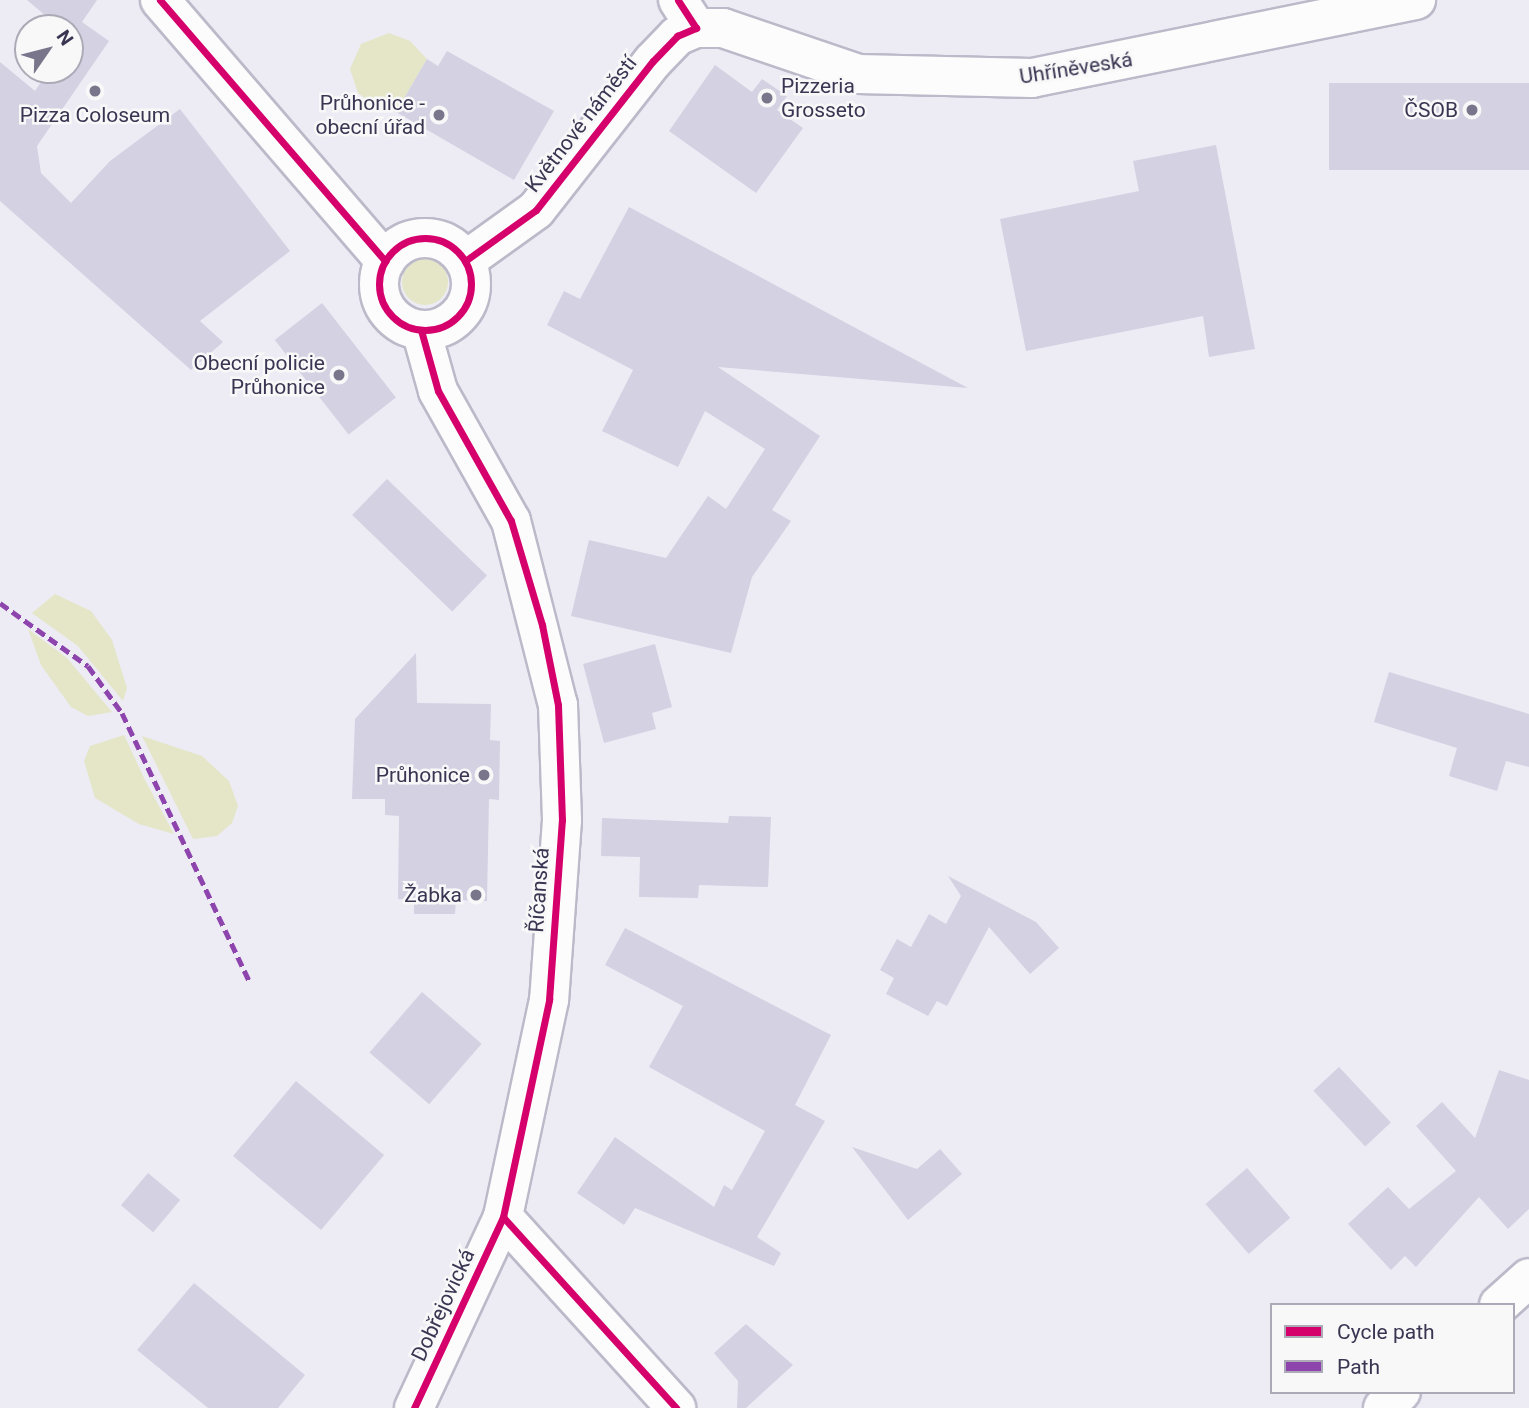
<!DOCTYPE html>
<meta charset="utf-8">
<style>
body{margin:0}
#map{position:relative;width:1529px;height:1408px;overflow:hidden;background:#edecf4;font-family:Roboto,sans-serif}
div>[style]{position:absolute}
.green>*{inset:0;background:#e4e6c7}
.round{border-radius:50%}
.building>*{inset:0;background:#d4d1e2;transform-origin:0 0}
.roads{filter:drop-shadow(2px 0 #bcb9c9) drop-shadow(-2px 0 #bcb9c9) drop-shadow(0 2px #bcb9c9) drop-shadow(0 -2px #bcb9c9)}
.street>*{height:38px;margin:-19px;padding:0 19px;transform-origin:19px;border-radius:19px;background:#fcfcfd}
.secondary>*{height:38px;margin:-19px;padding:0 19px;transform-origin:19px;border-radius:19px;background:#fcfcfd}
.secondary>.ring{margin:-19px;padding:0;box-sizing:content-box;background:none;border:38px solid #fcfcfd;border-radius:50%}
.quiet>*{height:5px;margin-top:-2.5px;transform-origin:0;background:repeating-linear-gradient(90deg,#8e44ad 0 10px,transparent 0 15px)}
.cycleway>*{height:7px;margin:-3.5px;padding:0 3.5px;transform-origin:3.5px;border-radius:3.5px;background:#d6006c}
.cycleway>.ring{margin:-3.5px;padding:0;box-sizing:content-box;background:none;border:7px solid #d6006c;border-radius:50%}
.dots>*{width:19px;height:19px;translate:-50% -50%;box-sizing:border-box;border:4px solid #f8f8f8;border-radius:50%}
span{translate:-50% -50%;white-space:nowrap;text-align:center;line-height:1.15;-webkit-text-stroke:5px #f8f8f8;paint-order:stroke}
.street-label{font-size:21px;color:#3a3552}
.poi-label{font-size:21px;color:#3a3552}
.left{translate:0 -50%;text-align:left}
.right{translate:-100% -50%;text-align:right}
.legend{position:absolute;left:1270px;top:1303px;width:245px;height:91px;box-sizing:border-box;background:#f8f8f8;border:2px solid #acaab6;margin:0;padding:9px 12px;list-style:none;font-size:21px;color:#3a3552}
.legend li{display:flex;align-items:center;gap:14px;height:35px}
.legend b{width:35px;border:2px solid #acaab6}
.north{position:absolute;left:14px;top:14px;width:70px;height:70px;box-sizing:border-box;background:#f8f8f8;border:2px solid #acaab6;border-radius:50%;rotate:55deg;font-size:19px;font-weight:700;line-height:28px;text-align:center;color:#3a3552}
.north::after{content:'';display:block;margin:auto;width:24px;height:32px;background:#79758b;clip-path:polygon(50% 0,100% 100%,50% 72%,0 100%)}
</style>
<div id="map">
<div class="green">
<div style="clip-path:polygon(389px 33px,410px 41px,427px 59px,396px 112px,378px 108px,358px 93px,350px 69px,361px 44px)"></div>
<div class="round" style="left:402px;top:259px;width:46px;height:46px"></div>
<div style="clip-path:polygon(55px 594px,91px 611px,112px 640px,127px 688px,123px 701px,78px 646px,32px 613px)"></div>
<div style="clip-path:polygon(28px 629px,67px 658px,112px 712px,88px 716px,71px 707px,41px 665px)"></div>
<div style="clip-path:polygon(124px 735px,145px 780px,174px 834px,139px 824px,95px 798px,84px 761px,90px 746px)"></div>
<div style="clip-path:polygon(142px 736px,202px 756px,229px 781px,238px 806px,232px 823px,217px 836px,193px 839px)"></div>
</div>
<div class="building">
<div style="clip-path:polygon(27px 0,97px 0,82px 22px,109px 41px,37px 146px,41px 173px,71px 203px,110px 161px,180px 109px,290px 251px,200px 321px,223px 342px,191px 370px,0 201px,0 62px,35px 91px,49px 70px,70px 70px,70px 28px,60px 28px)"></div>
<div style="clip-path:polygon(447px 51px,554px 111px,514px 180px,396px 112px,427px 59px,438px 66px)"></div>
<div style="clip-path:polygon(715px 65px,752px 92px,762px 79px,787px 96px,777px 110px,803px 128px,756px 193px,669px 131px)"></div>
<div style="left:1529px;top:83px;width:87px;height:200px;rotate:90deg"></div>
<div style="clip-path:polygon(1216px 145px,1255px 349px,1209px 357px,1203px 316px,1026px 351px,1000px 219px,1139px 191px,1133px 161px)"></div>
<div style="clip-path:polygon(629px 207px,968px 388px,718px 367px,820px 436px,772px 510px,791px 521px,752px 577px,731px 653px,571px 616px,589px 540px,666px 558px,708px 496px,726px 509px,765px 449px,705px 411px,678px 467px,602px 431px,633px 370px,547px 325px,564px 291px,580px 299px)"></div>
<div style="left:322px;top:303px;width:120px;height:60px;rotate:52deg"></div>
<div style="left:387px;top:479px;width:139px;height:50px;rotate:44deg"></div>
<div style="clip-path:polygon(655px 644px,672px 707px,652px 713px,656px 729px,604px 743px,583px 664px)"></div>
<div style="clip-path:polygon(416px 653px,417px 703px,491px 704px,490px 740px,500px 741px,499px 800px,489px 799px,487px 901px,456px 900px,455px 914px,414px 914px,414px 900px,398px 899px,399px 816px,385px 815px,385px 799px,352px 799px,355px 719px)"></div>
<div style="clip-path:polygon(1389px 672px,1529px 714px,1529px 767px,1506px 761px,1497px 791px,1449px 776px,1457px 748px,1374px 722px)"></div>
<div style="clip-path:polygon(729px 816px,771px 817px,768px 887px,699px 885px,698px 898px,639px 897px,640px 857px,601px 856px,602px 818px,728px 823px)"></div>
<div style="clip-path:polygon(948px 876px,1036px 922px,1059px 948px,1030px 974px,989px 927px,947px 1006px,937px 1001px,928px 1016px,886px 994px,894px 978px,880px 970px,897px 939px,911px 947px,929px 914px,946px 924px,961px 896px)"></div>
<div style="clip-path:polygon(625px 928px,831px 1035px,795px 1105px,825px 1121px,757px 1237px,781px 1253px,774px 1266px,635px 1208px,624px 1225px,577px 1193px,615px 1137px,714px 1207px,724px 1185px,732px 1190px,765px 1131px,649px 1067px,683px 1006px,605px 965px)"></div>
<div style="left:422px;top:992px;width:79px;height:80px;rotate:41deg"></div>
<div style="left:1339px;top:1067px;width:76px;height:35px;rotate:47deg"></div>
<div style="clip-path:polygon(1499px 1070px,1529px 1080px,1529px 1209px,1508px 1229px,1479px 1197px,1416px 1267px,1405px 1256px,1391px 1270px,1348px 1224px,1388px 1187px,1409px 1209px,1456px 1171px,1416px 1126px,1442px 1102px,1475px 1138px)"></div>
<div style="left:296px;top:1081px;width:115px;height:98px;rotate:40deg"></div>
<div style="clip-path:polygon(852px 1147px,917px 1169px,940px 1149px,962px 1174px,908px 1220px)"></div>
<div style="left:1247px;top:1168px;width:66px;height:55px;rotate:49deg"></div>
<div style="left:148px;top:1173px;width:42px;height:42px;rotate:40deg"></div>
<div style="clip-path:polygon(194px 1283px,305px 1375px,278px 1408px,208px 1408px,137px 1350px)"></div>
<div style="clip-path:polygon(746px 1324px,793px 1365px,746px 1408px,737px 1408px,738px 1381px,714px 1353px)"></div>
</div>
<div class="roads">
<div class="street">
<div style="left:678px;top:0;width:33px;rotate:57deg"></div>
<div style="left:1499px;top:1305px;width:40px;rotate:-42deg"></div>
<div style="left:414px;top:1408px;width:211px;rotate:-65deg"></div>
<div style="left:1383px;top:1408px;width:24px;rotate:-42deg"></div>
</div>
<div class="secondary">
<div style="left:160px;top:0;width:345px;rotate:49.2deg"></div>
<div class="ring" style="left:379px;top:238px;width:54px;height:54px"></div>
<div style="left:465px;top:261px;width:87px;rotate:-35.7deg"></div>
<div style="left:536px;top:210px;width:189px;rotate:-51.9deg"></div>
<div style="left:653px;top:61px;width:35px;rotate:-46deg"></div>
<div style="left:677px;top:36px;width:21px;rotate:-23deg"></div>
<div style="left:696px;top:28px;width:27px"></div>
<div style="left:723px;top:28px;width:143px;rotate:18.8deg"></div>
<div style="left:858px;top:74px;width:174px;rotate:1.3deg"></div>
<div style="left:1032px;top:78px;width:392px;rotate:-11.5deg"></div>
<div style="left:421px;top:330px;width:63px;rotate:74.4deg"></div>
<div style="left:438px;top:391px;width:149px;rotate:60.7deg"></div>
<div style="left:511px;top:521px;width:190px;rotate:75.7deg"></div>
<div style="left:558px;top:705px;width:115px;rotate:88deg"></div>
<div style="left:562px;top:820px;width:180px;rotate:94.1deg"></div>
<div style="left:549px;top:1000px;width:222px;rotate:102deg"></div>
<div style="left:503px;top:1217px;width:258px;rotate:47.8deg"></div>
</div>
</div>
<div class="quiet">
<div style="left:0;top:603px;width:108px;rotate:35.6deg"></div>
<div style="left:88px;top:666px;width:58px;rotate:54.1deg"></div>
<div style="left:122px;top:713px;width:299px;rotate:64.6deg"></div>
</div>
<div class="cycleway">
<div style="left:160px;top:0;width:345px;rotate:49.2deg"></div>
<div class="ring" style="left:379px;top:238px;width:85px;height:85px"></div>
<div style="left:465px;top:261px;width:87px;rotate:-35.7deg"></div>
<div style="left:536px;top:210px;width:189px;rotate:-51.9deg"></div>
<div style="left:653px;top:61px;width:35px;rotate:-46deg"></div>
<div style="left:677px;top:36px;width:21px;rotate:-23deg"></div>
<div style="left:696px;top:28px;width:33px;rotate:-123deg"></div>
<div style="left:503px;top:1217px;width:258px;rotate:47.8deg"></div>
<div style="left:414px;top:1408px;width:211px;rotate:-65deg"></div>
<div style="left:503px;top:1217px;width:222px;rotate:-78deg"></div>
<div style="left:549px;top:1000px;width:180px;rotate:-85.9deg"></div>
<div style="left:562px;top:820px;width:115px;rotate:-92deg"></div>
<div style="left:558px;top:705px;width:82px;rotate:-101.3deg"></div>
<div style="left:542px;top:625px;width:109px;rotate:-106.6deg"></div>
<div style="left:511px;top:521px;width:149px;rotate:-119.3deg"></div>
<div style="left:438px;top:391px;width:63px;rotate:-105.6deg"></div>
</div>
<div class="dots">
<div style="left:95px;top:91px;background:#79758b"></div>
<div style="left:767px;top:98px;background:#79758b"></div>
<div style="left:1472px;top:110px;background:#79758b"></div>
<div style="left:439px;top:115px;background:#79758b"></div>
<div style="left:339px;top:375px;background:#79758b"></div>
<div style="left:484px;top:775px;background:#79758b"></div>
<div style="left:476px;top:895px;background:#79758b"></div>
</div>
<div class="street-label">
<span style="left:1076px;top:68px;rotate:-9deg">Uhříněveská</span>
<span style="left:581px;top:124px;rotate:-52deg">Květnové náměstí</span>
<span style="left:539px;top:890px;rotate:-86deg">Říčanská</span>
<span style="left:443px;top:1305px;rotate:-65deg">Dobřejovická</span>
</div>
<div class="poi-label">
<span class="left" style="left:781px;top:98px">Pizzeria<br>Grosseto</span>
<span class="right" style="left:425px;top:115px">Průhonice -<br>obecní úřad</span>
<span class="right" style="left:1458px;top:110px">ČSOB</span>
<span style="left:95px;top:115px">Pizza Coloseum</span>
<span class="right" style="left:325px;top:375px">Obecní policie<br>Průhonice</span>
<span class="right" style="left:470px;top:775px">Průhonice</span>
<span class="right" style="left:462px;top:895px">Žabka</span>
</div>
<ul class="legend">
<li><b style="height:9px;background:#d6006c"></b>Cycle path</li>
<li><b style="height:9px;background:#8e44ad"></b>Path</li>
</ul>
<div class="north">N</div>
</div>
